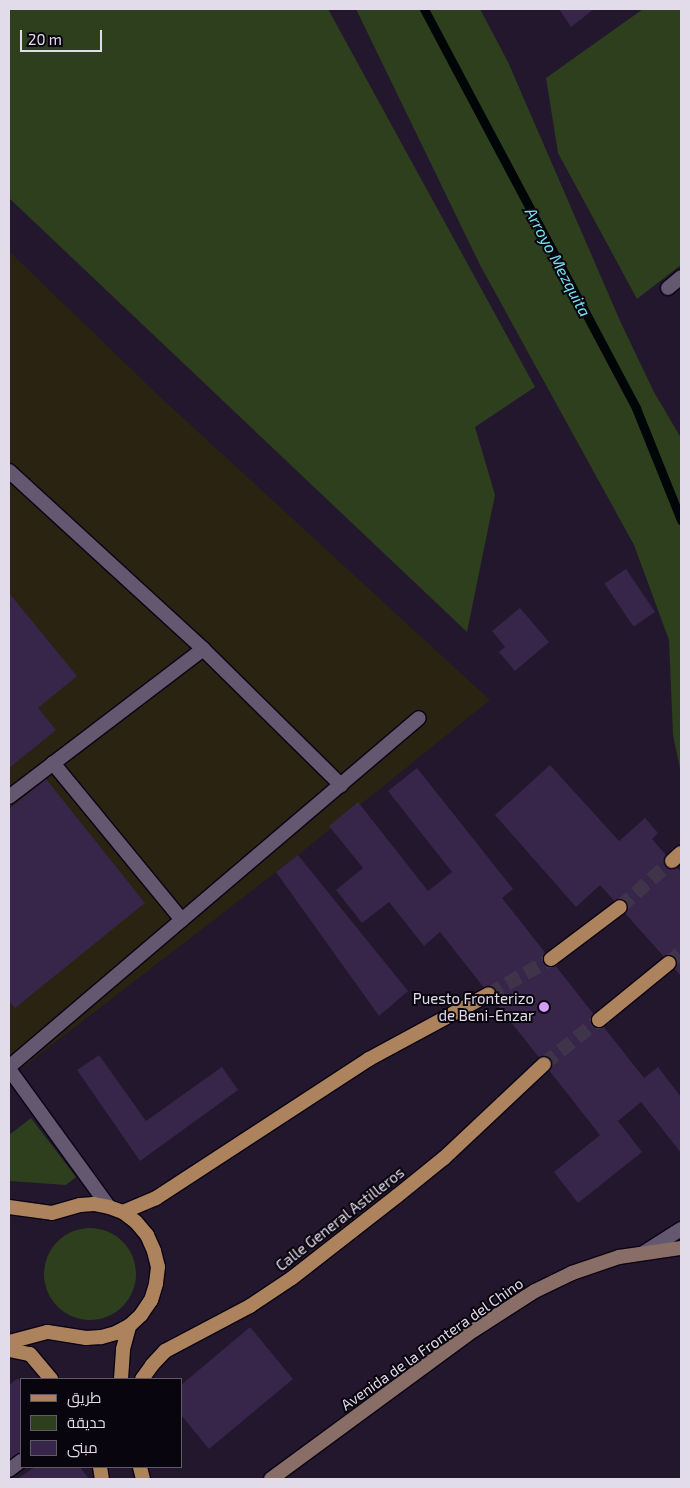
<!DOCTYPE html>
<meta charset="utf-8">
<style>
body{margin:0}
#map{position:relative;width:690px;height:1488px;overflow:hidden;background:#22172d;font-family:"Exo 2",Cairo,sans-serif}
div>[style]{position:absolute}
.commercial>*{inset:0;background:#2a2312}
.green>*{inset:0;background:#2d3f1c}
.round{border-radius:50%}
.stream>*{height:9px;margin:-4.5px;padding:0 4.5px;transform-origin:4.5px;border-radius:4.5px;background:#000608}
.building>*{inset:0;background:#38254a;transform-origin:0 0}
.primary-tunnel>*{height:14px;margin-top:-7px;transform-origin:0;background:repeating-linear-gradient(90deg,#3f3449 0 14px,transparent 0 21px)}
.roads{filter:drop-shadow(1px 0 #0b0314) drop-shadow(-1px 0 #0b0314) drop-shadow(0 1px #0b0314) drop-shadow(0 -1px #0b0314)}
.service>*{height:14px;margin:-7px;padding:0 7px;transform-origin:7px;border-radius:7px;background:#645871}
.minor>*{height:14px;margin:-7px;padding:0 7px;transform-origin:7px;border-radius:7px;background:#645871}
.secondary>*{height:14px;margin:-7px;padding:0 7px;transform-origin:7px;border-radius:7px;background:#886e67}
.primary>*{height:14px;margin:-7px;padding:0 7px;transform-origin:7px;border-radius:7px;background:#ad835e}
.dots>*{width:14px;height:14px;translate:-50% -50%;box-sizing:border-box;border:2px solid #09050e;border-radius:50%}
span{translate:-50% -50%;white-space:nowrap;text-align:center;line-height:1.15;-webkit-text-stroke:4px #09050e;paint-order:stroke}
.poi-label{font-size:15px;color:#e2dbea}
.right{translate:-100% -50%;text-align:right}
.street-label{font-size:15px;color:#e2dbea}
.water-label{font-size:16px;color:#76e0ee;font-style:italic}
.frame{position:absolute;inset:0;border:10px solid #e2dbea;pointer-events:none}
.legend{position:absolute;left:20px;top:1378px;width:162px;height:90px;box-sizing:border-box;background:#09050e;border:1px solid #605b66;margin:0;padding:6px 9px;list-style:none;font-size:15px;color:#e2dbea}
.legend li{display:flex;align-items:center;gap:10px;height:25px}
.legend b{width:25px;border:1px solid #605b66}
.scale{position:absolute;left:20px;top:30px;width:82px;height:22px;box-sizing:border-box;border:2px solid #e2dbea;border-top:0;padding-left:6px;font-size:15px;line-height:18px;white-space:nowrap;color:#e2dbea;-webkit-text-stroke:4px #09050e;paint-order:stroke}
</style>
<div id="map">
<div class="commercial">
<div style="clip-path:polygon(9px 251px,158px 395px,490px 700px,298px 855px,9px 1078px)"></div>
</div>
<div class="green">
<div style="clip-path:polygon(9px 9px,328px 9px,535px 387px,475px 427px,495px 495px,467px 632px,9px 198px)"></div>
<div style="clip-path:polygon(356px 9px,480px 9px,508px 62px,621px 323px,654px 392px,681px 438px,681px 774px,673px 735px,669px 640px,634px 545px,480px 265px)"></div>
<div style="clip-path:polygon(643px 9px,681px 9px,681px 265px,637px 299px,558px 153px,546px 78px)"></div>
<div style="clip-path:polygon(31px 1118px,76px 1177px,66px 1185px,9px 1181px,9px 1135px)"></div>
<div class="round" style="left:44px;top:1228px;width:92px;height:92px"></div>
</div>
<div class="stream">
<div style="left:424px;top:9px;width:452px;rotate:62deg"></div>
<div style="left:636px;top:408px;width:121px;rotate:68.1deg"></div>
</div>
<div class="building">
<div style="clip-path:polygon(559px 9px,594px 9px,571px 27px)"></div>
<div style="left:626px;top:569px;width:52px;height:26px;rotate:56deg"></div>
<div style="clip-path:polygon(9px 593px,77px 676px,38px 708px,56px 730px,9px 768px)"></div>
<div style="clip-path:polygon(520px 608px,549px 642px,515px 671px,499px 652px,505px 647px,492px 631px)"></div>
<div style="clip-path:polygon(550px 765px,619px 841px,645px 818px,658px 833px,652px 839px,681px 872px,681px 976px,600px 885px,576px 907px,495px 815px)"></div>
<div style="clip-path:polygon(417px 768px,513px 889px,502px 898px,644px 1078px,658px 1067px,681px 1097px,681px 1153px,641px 1102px,618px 1121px,642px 1152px,578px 1203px,554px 1172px,600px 1135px,440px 932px,424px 946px,389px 902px,362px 923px,336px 890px,363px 868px,329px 826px,358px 802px,428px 891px,452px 872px,388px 791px)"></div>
<div style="clip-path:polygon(46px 779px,145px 903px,15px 1008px,9px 1001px,9px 809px)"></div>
<div style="clip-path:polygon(298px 855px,408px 991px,379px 1016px,276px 872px)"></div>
<div style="clip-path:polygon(99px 1055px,146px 1121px,222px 1067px,238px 1090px,140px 1161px,77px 1070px)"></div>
<div style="clip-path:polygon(250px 1327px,293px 1379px,209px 1449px,181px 1415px,181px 1385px)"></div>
<div style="clip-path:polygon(18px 1378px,21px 1383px,21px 1453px,9px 1464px,9px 1385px)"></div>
<div style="clip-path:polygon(35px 1467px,80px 1467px,89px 1479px,17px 1479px)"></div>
</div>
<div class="primary-tunnel">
<div style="left:620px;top:907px;width:69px;rotate:-41.5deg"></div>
<div style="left:669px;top:963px;width:16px;rotate:-43deg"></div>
<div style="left:489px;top:994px;width:71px;rotate:-29.4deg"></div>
<div style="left:544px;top:1064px;width:70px;rotate:-38.7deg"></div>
</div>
<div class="roads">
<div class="service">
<div style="left:9px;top:471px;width:263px;rotate:42.5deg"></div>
<div style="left:203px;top:649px;width:194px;rotate:44.6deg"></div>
<div style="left:53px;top:763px;width:203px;rotate:50.6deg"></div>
<div style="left:9px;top:797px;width:244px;rotate:-37.3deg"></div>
<div style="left:9px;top:1067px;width:538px;rotate:-40.41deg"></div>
<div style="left:9px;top:1069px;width:170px;rotate:54.1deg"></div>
<div style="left:645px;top:1252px;width:43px;rotate:-32.6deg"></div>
<div style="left:9px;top:1470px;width:15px;rotate:-37deg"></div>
</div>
<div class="minor">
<div style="left:668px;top:288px;width:17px;rotate:-40deg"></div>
</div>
<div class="secondary">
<div style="left:271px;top:1479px;width:252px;rotate:-36.3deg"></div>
<div style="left:474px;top:1330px;width:72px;rotate:-32.6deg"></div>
<div style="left:535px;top:1291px;width:41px;rotate:-25.9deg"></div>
<div style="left:572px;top:1273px;width:50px;rotate:-18.8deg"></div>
<div style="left:619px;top:1257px;width:63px;rotate:-8.3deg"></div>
</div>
<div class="primary">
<div style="left:672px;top:861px;width:12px;rotate:-42deg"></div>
<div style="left:551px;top:959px;width:86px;rotate:-37deg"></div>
<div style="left:599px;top:1020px;width:90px;rotate:-39.2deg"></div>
<div style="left:9px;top:1207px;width:43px;rotate:7.9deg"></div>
<div style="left:52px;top:1213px;width:29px;rotate:-16deg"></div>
<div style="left:80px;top:1205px;width:14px;rotate:-4deg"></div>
<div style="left:94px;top:1204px;width:15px;rotate:11deg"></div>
<div style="left:109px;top:1207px;width:15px;rotate:20deg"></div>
<div style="left:123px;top:1212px;width:16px;rotate:38deg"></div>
<div style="left:136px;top:1222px;width:17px;rotate:50deg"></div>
<div style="left:147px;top:1235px;width:17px;rotate:66deg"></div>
<div style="left:154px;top:1251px;width:16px;rotate:76deg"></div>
<div style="left:158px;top:1267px;width:17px;rotate:97deg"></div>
<div style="left:156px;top:1284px;width:17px;rotate:107deg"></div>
<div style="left:151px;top:1300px;width:18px;rotate:124deg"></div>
<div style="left:141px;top:1315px;width:16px;rotate:137deg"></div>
<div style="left:129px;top:1326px;width:15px;rotate:152deg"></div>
<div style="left:116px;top:1333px;width:16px;rotate:165deg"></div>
<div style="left:101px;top:1337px;width:15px;rotate:176deg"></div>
<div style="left:86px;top:1338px;width:39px;rotate:-171deg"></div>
<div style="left:47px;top:1332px;width:39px;rotate:165deg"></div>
<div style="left:123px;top:1212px;width:36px;rotate:-23deg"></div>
<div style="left:156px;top:1198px;width:254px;rotate:-33.1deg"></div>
<div style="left:369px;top:1059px;width:136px;rotate:-28.4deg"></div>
<div style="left:9px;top:1350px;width:21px;rotate:11deg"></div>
<div style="left:30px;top:1354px;width:33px;rotate:50deg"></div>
<div style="left:121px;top:1379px;width:30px;rotate:-86deg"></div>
<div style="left:123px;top:1349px;width:24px;rotate:-75deg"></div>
<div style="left:142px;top:1379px;width:17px;rotate:-54deg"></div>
<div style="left:152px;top:1365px;width:19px;rotate:-47deg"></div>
<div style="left:165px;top:1351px;width:96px;rotate:-27.9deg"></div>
<div style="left:250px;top:1306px;width:50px;rotate:-33.7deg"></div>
<div style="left:292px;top:1278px;width:133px;rotate:-38deg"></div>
<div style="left:397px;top:1196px;width:60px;rotate:-39deg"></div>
<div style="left:444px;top:1158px;width:137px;rotate:-43.2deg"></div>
<div style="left:100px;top:1467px;width:12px;rotate:81deg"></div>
<div style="left:140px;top:1467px;width:12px;rotate:76deg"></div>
</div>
</div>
<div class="dots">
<div style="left:544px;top:1007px;background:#d59cfb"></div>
</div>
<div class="poi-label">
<span class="right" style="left:534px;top:1007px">Puesto Fronterizo<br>de Beni-Enzar</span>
</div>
<div class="street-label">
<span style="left:340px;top:1219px;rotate:-38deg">Calle General Astilleros</span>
<span style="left:432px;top:1344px;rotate:-35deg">Avenida de la Frontera del Chino</span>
</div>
<div class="water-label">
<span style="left:558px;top:262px;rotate:62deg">Arroyo Mezquita</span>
</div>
<div class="frame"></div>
<ul class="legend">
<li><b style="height:6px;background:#ad835e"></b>طريق</li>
<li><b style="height:14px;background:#2d3f1c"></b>حديقة</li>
<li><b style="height:14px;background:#38254a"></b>مبنى</li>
</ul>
<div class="scale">20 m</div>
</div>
